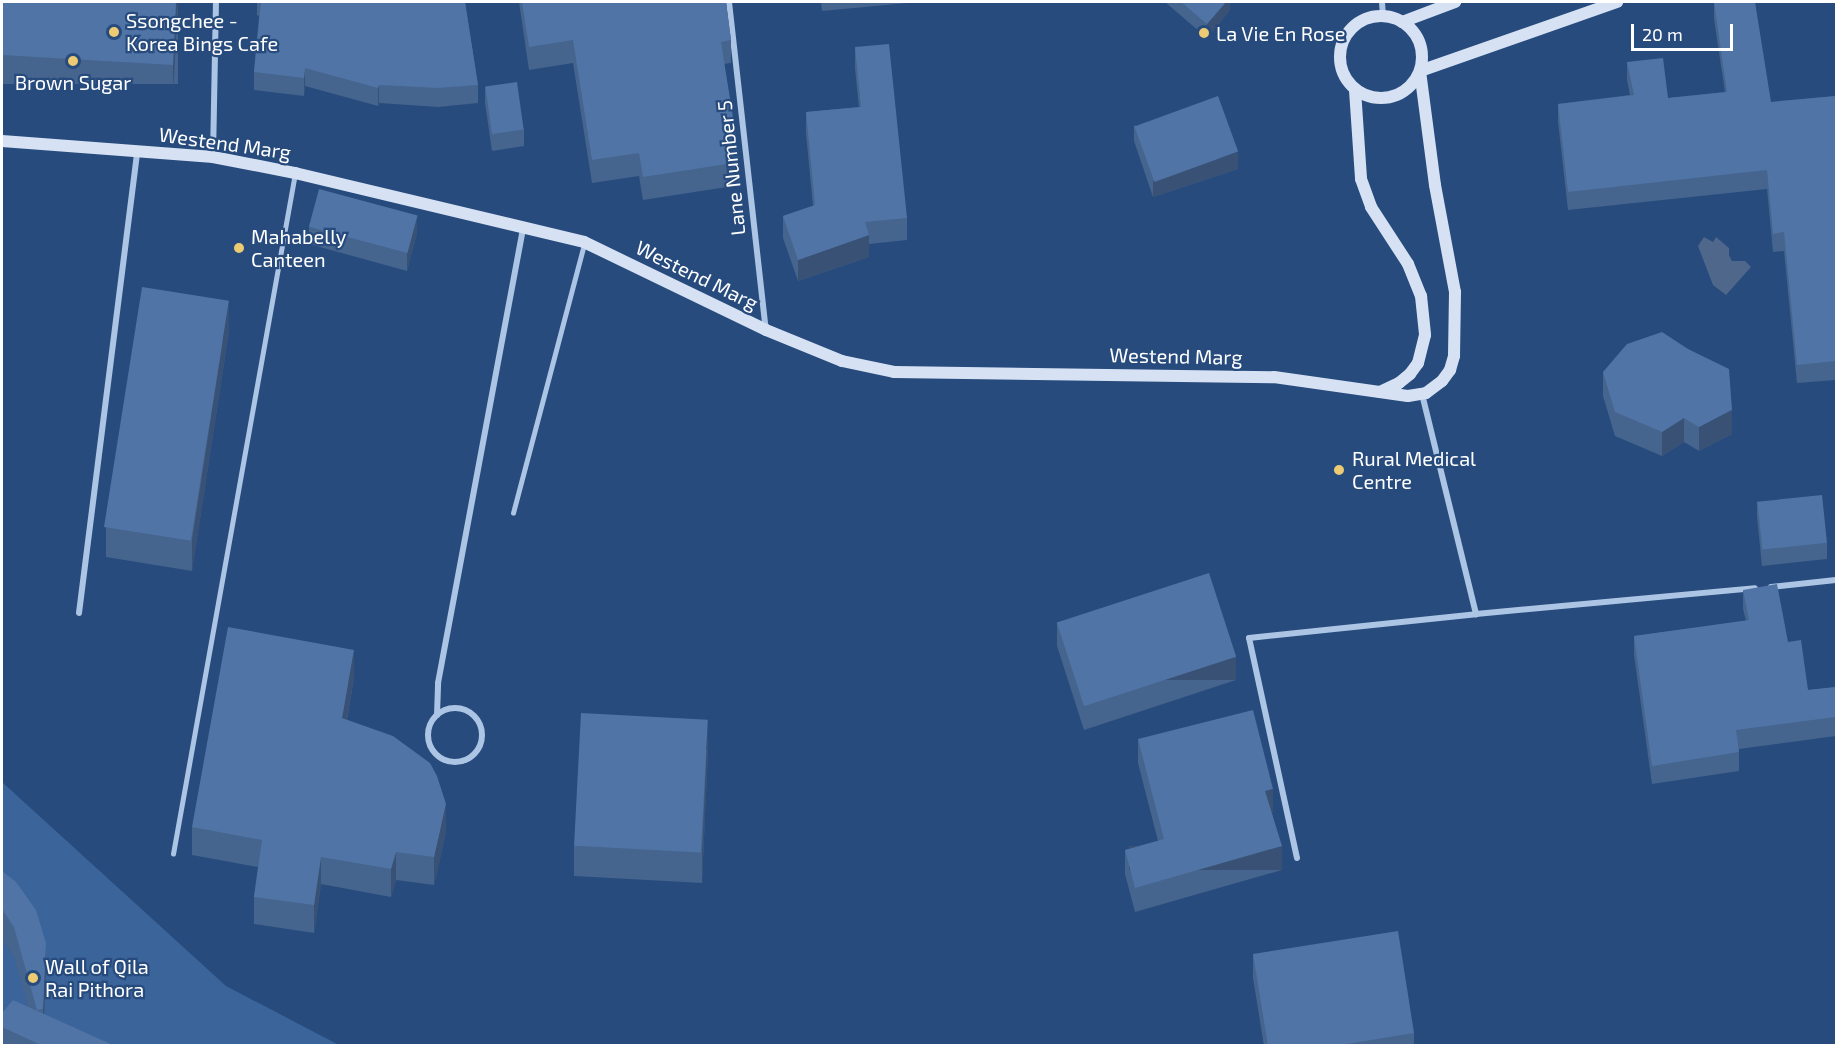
<!DOCTYPE html>
<style>
body{margin:0}
#map{position:relative;width:1838px;height:1047px;overflow:hidden;background:#274b7d;font-family:"Exo 2",sans-serif}
div>[style]{position:absolute}
.green>*{inset:0;background:#3b649a}
.water>*{inset:0;background:#4e678b}
.lane>*{height:4.5px;margin:-2.25px;padding:0 2.25px;transform-origin:2.25px;border-radius:2.25px;background:#adc5e4}
.street>*{height:6px;margin:-3px;padding:0 3px;transform-origin:3px;border-radius:3px;background:#adc5e4}
.street>.ring{margin:-3px;padding:0;box-sizing:content-box;background:none;border:6px solid #adc5e4;border-radius:50%}
.secondary>*{height:12px;margin:-6px;padding:0 6px;transform-origin:6px;border-radius:6px;background:#d6e2f4}
.secondary>.ring{margin:-6px;padding:0;box-sizing:content-box;background:none;border:12px solid #d6e2f4;border-radius:50%}
.wall>*{inset:0;background:#45648e;transform-origin:0 0}
.shaded-wall>*{inset:0;background:#385174;transform-origin:0 0}
.building>*{inset:0;background:#5074a5;transform-origin:0 0}
.dots>*{width:16px;height:16px;translate:-50% -50%;box-sizing:border-box;border:3px solid #274b7d;border-radius:50%}
span{translate:-50% -50%;white-space:nowrap;text-align:center;line-height:1.15;-webkit-text-stroke:4.5px #274b7d;paint-order:stroke}
.poi-label{font-size:20px;color:#fff}
.left{translate:0 -50%;text-align:left}
.street-label{font-size:20px;color:#fff}
.frame{position:absolute;inset:0;border:3px solid #fff;pointer-events:none}
.scale{position:absolute;left:1631px;top:24px;width:102px;height:27px;box-sizing:border-box;border:3px solid #fff;border-top:0;padding-left:8px;font-size:18px;line-height:21px;white-space:nowrap;color:#fff;-webkit-text-stroke:4px #274b7d;paint-order:stroke}
</style>
<div id="map">
<div class="green">
<div style="clip-path:polygon(2px 782px,226px 986px,339px 1045px,2px 1045px)"></div>
</div>
<div class="water">
<div style="clip-path:polygon(1704px 237px,1713px 242px,1716px 237px,1729px 248px,1729px 255px,1732px 261px,1745px 261px,1751px 267px,1726px 295px,1713px 285px,1698px 246px)"></div>
</div>
<div class="lane">
<div style="left:513px;top:513px;width:278px;rotate:-75.2deg"></div>
<div style="left:173px;top:854px;width:692px;rotate:-79.84deg"></div>
</div>
<div class="street">
<div style="left:729px;top:2px;width:330px;rotate:83.6deg"></div>
<div style="left:1382px;top:2px;width:14px;rotate:86deg"></div>
<div style="left:213px;top:157px;width:155px;rotate:-88.9deg"></div>
<div style="left:1422px;top:394px;width:227px;rotate:76.2deg"></div>
<div style="left:1476px;top:614px;width:280px;rotate:-5.3deg"></div>
<div style="left:1771px;top:587px;width:65px;rotate:-6.1deg"></div>
<div style="left:79px;top:613px;width:466px;rotate:-82.8deg"></div>
<div class="ring" style="left:428px;top:708px;width:48px;height:48px"></div>
<div style="left:437px;top:715px;width:32px;rotate:-88deg"></div>
<div style="left:438px;top:683px;width:463px;rotate:-79.4deg"></div>
<div style="left:1297px;top:858px;width:225px;rotate:-102.3deg"></div>
<div style="left:1249px;top:638px;width:228px;rotate:-6deg"></div>
</div>
<div class="secondary">
<div class="ring" style="left:1340px;top:16px;width:70px;height:70px"></div>
<div style="left:1402px;top:22px;width:57px;rotate:-20.7deg"></div>
<div style="left:1355px;top:90px;width:89px;rotate:86.1deg"></div>
<div style="left:1361px;top:179px;width:30px;rotate:70deg"></div>
<div style="left:1371px;top:207px;width:68px;rotate:57deg"></div>
<div style="left:1408px;top:264px;width:35px;rotate:68deg"></div>
<div style="left:1421px;top:296px;width:39px;rotate:84deg"></div>
<div style="left:1425px;top:335px;width:29px;rotate:104deg"></div>
<div style="left:1418px;top:363px;width:14px;rotate:126deg"></div>
<div style="left:1410px;top:374px;width:14px;rotate:141deg"></div>
<div style="left:1399px;top:383px;width:21px;rotate:155deg"></div>
<div style="left:2px;top:141px;width:212px;rotate:4.3deg"></div>
<div style="left:213px;top:157px;width:84px;rotate:11deg"></div>
<div style="left:295px;top:173px;width:297px;rotate:13.4deg"></div>
<div style="left:584px;top:242px;width:202px;rotate:25.8deg"></div>
<div style="left:766px;top:330px;width:82px;rotate:22.2deg"></div>
<div style="left:842px;top:361px;width:53px;rotate:11.9deg"></div>
<div style="left:894px;top:372px;width:380px;rotate:0.8deg"></div>
<div style="left:1274px;top:377px;width:135px;rotate:8.1deg"></div>
<div style="left:1408px;top:396px;width:18px;rotate:-9deg"></div>
<div style="left:1426px;top:393px;width:20px;rotate:-37deg"></div>
<div style="left:1442px;top:381px;width:14px;rotate:-54deg"></div>
<div style="left:1450px;top:370px;width:15px;rotate:-74deg"></div>
<div style="left:1454px;top:356px;width:64px;rotate:-89.1deg"></div>
<div style="left:1455px;top:292px;width:109px;rotate:-100.6deg"></div>
<div style="left:1435px;top:185px;width:115px;rotate:-97.5deg"></div>
<div style="left:1420px;top:71px;width:209px;rotate:-19.3deg"></div>
</div>
<div class="wall">
<div style="left:2px;top:2px;width:176px;height:82px"></div>
<div style="clip-path:polygon(257px 2px,465px 2px,478px 85px,478px 103px,438px 107px,379px 103px,378px 106px,305px 86px,304px 96px,254px 90px,254px 72px,259px 16px,257px 15px)"></div>
<div style="clip-path:polygon(519px 2px,726px 2px,731px 40px,731px 63px,724px 64px,740px 162px,740px 185px,643px 200px,639px 176px,592px 183px,573px 63px,529px 70px)"></div>
<div style="clip-path:polygon(821px 2px,908px 2px,908px 3px,822px 11px)"></div>
<div style="clip-path:polygon(1165px 2px,1230px 2px,1230px 10px,1207px 38px)"></div>
<div style="clip-path:polygon(1714px 2px,1771px 102px,1836px 96px,1836px 380px,1797px 383px,1784px 251px,1773px 252px,1767px 189px,1568px 210px,1558px 122px,1558px 104px,1630px 95px,1627px 80px,1627px 62px,1668px 98px,1725px 92px,1714px 19px)"></div>
<div style="clip-path:polygon(855px 47px,907px 218px,907px 240px,869px 244px,869px 257px,798px 281px,783px 238px,783px 216px,813px 206px,806px 134px,806px 112px,859px 107px,855px 69px)"></div>
<div style="clip-path:polygon(485px 87px,524px 129px,524px 146px,492px 151px,485px 103px)"></div>
<div style="clip-path:polygon(1134px 125px,1238px 169px,1153px 197px,1134px 141px)"></div>
<div style="clip-path:polygon(309px 227px,417px 233px,407px 271px,309px 244px)"></div>
<div style="clip-path:polygon(229px 331px,192px 571px,106px 557px,106px 527px)"></div>
<div style="clip-path:polygon(1603px 372px,1732px 434px,1699px 451px,1684px 442px,1662px 456px,1615px 436px,1603px 396px)"></div>
<div style="clip-path:polygon(1757px 501px,1827px 543px,1827px 559px,1762px 566px,1757px 517px)"></div>
<div style="clip-path:polygon(1743px 590px,1788px 642px,1808px 690px,1836px 687px,1836px 736px,1739px 749px,1739px 771px,1652px 784px,1634px 655px,1634px 636px,1746px 621px,1743px 609px)"></div>
<div style="clip-path:polygon(1057px 622px,1236px 680px,1084px 730px,1057px 646px)"></div>
<div style="clip-path:polygon(354px 678px,347px 720px,446px 832px,434px 885px,396px 880px,391px 897px,321px 884px,314px 933px,254px 924px,254px 897px,258px 867px,192px 855px,192px 827px)"></div>
<div style="clip-path:polygon(1138px 739px,1273px 813px,1272px 813px,1282px 870px,1135px 912px,1125px 874px,1125px 850px,1158px 841px,1138px 763px)"></div>
<div style="clip-path:polygon(708px 749px,702px 883px,574px 876px,574px 846px)"></div>
<div style="clip-path:polygon(2px 871px,46px 973px,44px 1014px,115px 1046px,2px 1046px,2px 1013px,28px 1007px,14px 957px,2px 940px)"></div>
<div style="clip-path:polygon(1253px 954px,1414px 1033px,1414px 1046px,1264px 1046px,1253px 978px)"></div>
</div>
<div class="shaded-wall">
<div style="clip-path:polygon(176px 2px,178px 2px,173px 94px,173px 65px)"></div>
<div style="clip-path:polygon(1226px 2px,1230px 2px,1230px 10px,1207px 38px,1207px 24px)"></div>
<div style="clip-path:polygon(305px 68px,305px 86px,304px 96px,304px 78px)"></div>
<div style="clip-path:polygon(379px 85px,379px 103px,378px 106px,378px 88px)"></div>
<div style="clip-path:polygon(1238px 152px,1238px 169px,1153px 197px,1153px 181px)"></div>
<div style="clip-path:polygon(417px 216px,417px 233px,407px 271px,407px 254px)"></div>
<div style="clip-path:polygon(869px 235px,869px 257px,798px 281px,798px 260px)"></div>
<div style="clip-path:polygon(229px 301px,229px 331px,192px 571px,192px 540px)"></div>
<div style="clip-path:polygon(1732px 410px,1732px 434px,1699px 451px,1699px 427px)"></div>
<div style="clip-path:polygon(1684px 418px,1684px 442px,1662px 456px,1662px 432px)"></div>
<div style="clip-path:polygon(354px 650px,354px 678px,342px 746px,342px 718px)"></div>
<div style="left:1236px;top:657px;width:23px;height:160px;rotate:90deg"></div>
<div style="clip-path:polygon(708px 719px,708px 749px,702px 883px,702px 853px)"></div>
<div style="clip-path:polygon(1273px 789px,1273px 813px,1265px 815px,1265px 791px)"></div>
<div style="clip-path:polygon(446px 804px,446px 832px,434px 885px,434px 857px)"></div>
<div style="left:1282px;top:846px;width:24px;height:153px;rotate:90deg"></div>
<div style="clip-path:polygon(396px 852px,396px 880px,391px 897px,391px 869px)"></div>
<div style="clip-path:polygon(321px 857px,321px 884px,314px 933px,314px 905px)"></div>
<div style="clip-path:polygon(46px 943px,46px 973px,43px 1039px,43px 1009px)"></div>
</div>
<div class="building">
<div style="clip-path:polygon(2px 2px,176px 2px,173px 65px,2px 55px)"></div>
<div style="clip-path:polygon(261px 2px,465px 2px,478px 85px,438px 88px,379px 85px,378px 88px,305px 68px,304px 78px,254px 72px)"></div>
<div style="clip-path:polygon(522px 2px,726px 2px,731px 40px,721px 42px,740px 162px,643px 177px,639px 153px,592px 160px,573px 40px,529px 47px)"></div>
<div style="clip-path:polygon(1181px 2px,1226px 2px,1207px 24px)"></div>
<div style="clip-path:polygon(1714px 2px,1755px 2px,1771px 102px,1836px 96px,1836px 361px,1797px 365px,1784px 232px,1773px 234px,1767px 170px,1568px 192px,1558px 104px,1634px 95px,1627px 62px,1663px 58px,1668px 98px,1727px 92px)"></div>
<div style="clip-path:polygon(889px 44px,907px 218px,865px 222px,869px 235px,798px 260px,783px 216px,815px 205px,806px 112px,861px 107px,855px 47px)"></div>
<div style="left:517px;top:82px;width:48px;height:32px;rotate:82deg"></div>
<div style="left:1218px;top:96px;width:59px;height:89px;rotate:70deg"></div>
<div style="left:319px;top:189px;width:102px;height:39px;rotate:15deg"></div>
<div style="left:142px;top:287px;width:88px;height:243px;rotate:9deg"></div>
<div style="clip-path:polygon(1662px 332px,1688px 349px,1729px 369px,1732px 410px,1699px 427px,1684px 418px,1662px 432px,1615px 412px,1603px 372px,1627px 344px)"></div>
<div style="left:1822px;top:495px;width:48px;height:65px;rotate:84deg"></div>
<div style="left:1209px;top:573px;width:88px;height:160px;rotate:72deg"></div>
<div style="clip-path:polygon(1777px 584px,1788px 642px,1801px 640px,1808px 690px,1836px 687px,1836px 717px,1736px 730px,1739px 752px,1652px 766px,1634px 636px,1749px 620px,1743px 590px)"></div>
<div style="clip-path:polygon(228px 627px,354px 650px,342px 718px,393px 736px,430px 763px,437px 776px,446px 804px,434px 857px,396px 852px,391px 869px,321px 857px,314px 905px,254px 897px,262px 840px,192px 827px)"></div>
<div style="clip-path:polygon(1253px 710px,1273px 789px,1265px 791px,1282px 846px,1135px 888px,1125px 850px,1164px 839px,1138px 739px)"></div>
<div style="left:581px;top:713px;width:127px;height:133px;rotate:3deg"></div>
<div style="clip-path:polygon(2px 871px,16px 882px,36px 910px,46px 943px,43px 1009px,37px 1010px,14px 927px,2px 909px)"></div>
<div style="clip-path:polygon(1398px 931px,1414px 1033px,1335px 1046px,1268px 1046px,1253px 954px)"></div>
<div style="clip-path:polygon(13px 1000px,115px 1046px,43px 1046px,2px 1027px,2px 1013px)"></div>
</div>
<div class="dots">
<div style="left:114px;top:32px;background:#eccb73"></div>
<div style="left:1204px;top:33px;background:#eccb73"></div>
<div style="left:73px;top:61px;background:#eccb73"></div>
<div style="left:239px;top:248px;background:#eccb73"></div>
<div style="left:1339px;top:470px;background:#eccb73"></div>
<div style="left:33px;top:978px;background:#eccb73"></div>
</div>
<div class="poi-label">
<span class="left" style="left:126px;top:32px">Ssongchee -<br>Korea Bings Cafe</span>
<span class="left" style="left:1216px;top:33px">La Vie En Rose</span>
<span style="left:73px;top:82px">Brown Sugar</span>
<span class="left" style="left:251px;top:248px">Mahabelly<br>Canteen</span>
<span class="left" style="left:1352px;top:470px">Rural Medical<br>Centre</span>
<span class="left" style="left:45px;top:978px">Wall of Qila<br>Rai Pithora</span>
</div>
<div class="street-label">
<span style="left:225px;top:143px;rotate:8deg">Westend Marg</span>
<span style="left:731px;top:168px;rotate:-96deg">Lane Number 5</span>
<span style="left:697px;top:275px;rotate:26deg">Westend Marg</span>
<span style="left:1176px;top:356px;rotate:1deg">Westend Marg</span>
</div>
<div class="frame"></div>
<div class="scale">20 m</div>
</div>
